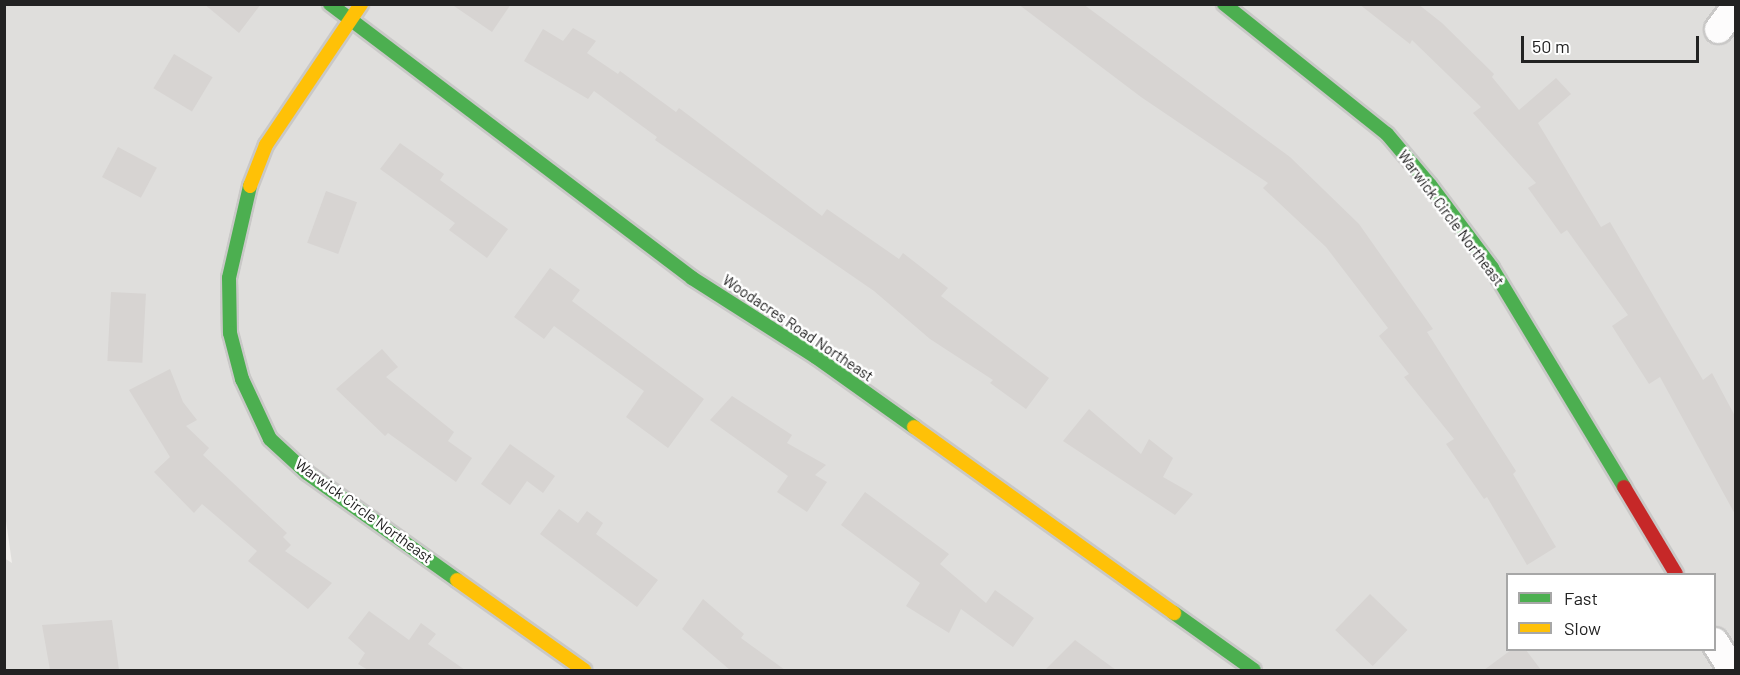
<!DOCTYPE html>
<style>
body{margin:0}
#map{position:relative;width:1740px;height:675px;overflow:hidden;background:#f0eeeb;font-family:Barlow,sans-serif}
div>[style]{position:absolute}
.residential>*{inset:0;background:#dfdedc}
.building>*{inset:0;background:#d7d4d2;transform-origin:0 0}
.roads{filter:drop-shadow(2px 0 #c9c8c7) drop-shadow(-2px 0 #c9c8c7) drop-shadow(0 2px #c9c8c7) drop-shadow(0 -2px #c9c8c7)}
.street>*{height:27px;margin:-13.5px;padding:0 13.5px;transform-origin:13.5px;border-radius:13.5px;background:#fdfcfc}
.fast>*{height:14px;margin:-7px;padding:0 7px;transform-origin:7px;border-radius:7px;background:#4caf50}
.slow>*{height:14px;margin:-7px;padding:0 7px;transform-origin:7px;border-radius:7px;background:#ffc107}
.jam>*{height:14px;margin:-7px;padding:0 7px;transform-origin:7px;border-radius:7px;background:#c62828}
span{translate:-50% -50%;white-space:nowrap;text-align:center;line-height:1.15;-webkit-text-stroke:5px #fff;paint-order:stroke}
.street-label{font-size:15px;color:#222}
.frame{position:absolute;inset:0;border:6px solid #222;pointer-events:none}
.legend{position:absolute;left:1506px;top:573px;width:210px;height:78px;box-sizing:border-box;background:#fff;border:2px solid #a7a7a7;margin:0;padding:8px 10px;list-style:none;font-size:18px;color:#222}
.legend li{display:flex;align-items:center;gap:12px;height:30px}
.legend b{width:30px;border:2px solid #a7a7a7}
.scale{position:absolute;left:1521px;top:36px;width:178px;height:27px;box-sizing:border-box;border:3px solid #222;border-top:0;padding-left:8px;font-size:18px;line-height:21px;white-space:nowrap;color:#222;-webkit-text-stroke:4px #fff;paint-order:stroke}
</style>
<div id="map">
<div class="residential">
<div style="clip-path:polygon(evenodd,5px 5px,1735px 5px,1735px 670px,5px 670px,4px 558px,12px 563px,4px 507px,5px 5px,1508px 574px,1714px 574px,1714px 650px,1508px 650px,1508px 574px)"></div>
</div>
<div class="building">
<div style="clip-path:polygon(204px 4px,261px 4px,239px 33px)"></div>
<div style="clip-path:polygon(451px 4px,511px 4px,492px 32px)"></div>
<div style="clip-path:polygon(1018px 4px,1083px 4px,1290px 157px,1359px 224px,1433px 329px,1427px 332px,1516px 471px,1513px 474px,1556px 547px,1527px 565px,1487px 497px,1484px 499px,1446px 444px,1454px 439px,1404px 377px,1409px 374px,1379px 336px,1388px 328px,1326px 247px,1263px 188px,1268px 183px,1141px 97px)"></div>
<div style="clip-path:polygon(1359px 4px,1418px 4px,1442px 23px,1494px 74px,1492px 77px,1519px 110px,1556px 78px,1571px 94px,1538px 123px,1601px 227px,1610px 222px,1703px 380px,1712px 373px,1736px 418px,1736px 516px,1660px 377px,1649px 384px,1612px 326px,1628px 315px,1567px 230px,1561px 234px,1528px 188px,1536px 183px,1473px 113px,1481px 107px,1412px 40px,1410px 44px)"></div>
<div style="clip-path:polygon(573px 28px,596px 41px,587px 53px,618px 74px,620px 71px,676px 112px,679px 108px,822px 216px,827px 209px,899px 259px,903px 253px,948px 288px,941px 296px,1049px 378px,1026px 409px,990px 383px,993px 380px,930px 339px,874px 291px,655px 140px,657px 137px,594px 91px,588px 99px,524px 61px,543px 29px,563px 41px)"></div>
<div style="left:174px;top:54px;width:45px;height:40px;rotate:31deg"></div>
<div style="clip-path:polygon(400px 143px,444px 174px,440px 180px,508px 229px,487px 258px,449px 230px,455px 223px,380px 169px)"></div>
<div style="left:118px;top:147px;width:44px;height:34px;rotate:28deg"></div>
<div style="left:326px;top:191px;width:33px;height:55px;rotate:20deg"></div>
<div style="clip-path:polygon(550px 268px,580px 290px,572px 301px,704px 399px,668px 448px,626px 417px,644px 391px,554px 326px,544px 339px,514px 317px)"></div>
<div style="left:111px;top:292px;width:35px;height:69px;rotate:3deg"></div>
<div style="clip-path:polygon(382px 349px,398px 367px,386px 377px,454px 432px,448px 441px,472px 458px,456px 482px,388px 433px,385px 436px,336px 389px)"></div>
<div style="clip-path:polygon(170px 369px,183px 402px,197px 420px,186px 426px,209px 448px,203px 455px,287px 533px,283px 537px,291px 545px,285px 551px,332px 583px,308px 609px,248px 561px,257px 551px,202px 504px,194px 513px,154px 472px,170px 457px,129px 390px)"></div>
<div style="clip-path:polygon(732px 396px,792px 435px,787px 443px,826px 465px,815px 475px,827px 482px,807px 512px,777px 492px,788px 476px,710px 420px)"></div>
<div style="clip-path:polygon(1089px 409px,1141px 454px,1149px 439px,1173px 458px,1163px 477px,1193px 494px,1175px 515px,1063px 441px)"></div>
<div style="clip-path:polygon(510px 444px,555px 476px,543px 493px,527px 481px,510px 505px,481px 484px)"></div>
<div style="clip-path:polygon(865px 492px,949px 554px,940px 564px,986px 603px,995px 590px,1034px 618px,1013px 647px,961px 609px,949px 633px,906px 606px,920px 583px,841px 525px)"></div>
<div style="clip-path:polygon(559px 509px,578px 523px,587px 511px,603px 523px,596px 534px,658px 580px,637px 607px,540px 534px)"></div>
<div style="left:1370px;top:594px;width:52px;height:50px;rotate:44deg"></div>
<div style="clip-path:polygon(703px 599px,744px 634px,741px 638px,785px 670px,730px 670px,682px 629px)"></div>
<div style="clip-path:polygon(369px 611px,409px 640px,421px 623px,436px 634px,428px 644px,465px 670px,368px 670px,358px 664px,365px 653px,348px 638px)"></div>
<div style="clip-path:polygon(112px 620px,119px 670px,50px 670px,42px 625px)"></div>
<div style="clip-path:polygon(1075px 640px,1116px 670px,1045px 670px)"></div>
<div style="clip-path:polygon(1511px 650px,1526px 650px,1541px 670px,1484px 670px)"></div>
</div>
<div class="roads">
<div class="street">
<div style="left:1718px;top:29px;width:30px;rotate:-53deg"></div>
<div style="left:1714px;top:641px;width:34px;rotate:58deg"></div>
</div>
<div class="fast">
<div style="left:330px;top:4px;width:454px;rotate:37.1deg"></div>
<div style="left:692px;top:278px;width:147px;rotate:32.5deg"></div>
<div style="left:816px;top:357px;width:120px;rotate:35.5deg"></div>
<div style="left:1224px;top:4px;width:208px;rotate:38.6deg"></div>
<div style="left:1387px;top:134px;width:67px;rotate:49.9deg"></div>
<div style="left:1430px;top:185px;width:104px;rotate:53.2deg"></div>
<div style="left:1492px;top:268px;width:256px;rotate:58.9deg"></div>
<div style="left:250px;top:186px;width:94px;rotate:102.9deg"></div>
<div style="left:229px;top:278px;width:55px;rotate:89deg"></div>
<div style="left:230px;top:333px;width:48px;rotate:75.4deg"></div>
<div style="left:242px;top:379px;width:66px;rotate:65deg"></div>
<div style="left:270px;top:439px;width:50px;rotate:42.6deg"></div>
<div style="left:307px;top:473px;width:184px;rotate:35.5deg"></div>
<div style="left:1174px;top:613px;width:98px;rotate:35.5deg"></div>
</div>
<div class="slow">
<div style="left:250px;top:186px;width:44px;rotate:-68.7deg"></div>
<div style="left:266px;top:145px;width:170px;rotate:-56deg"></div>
<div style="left:914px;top:427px;width:320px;rotate:35.6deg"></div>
<div style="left:457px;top:580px;width:156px;rotate:35.3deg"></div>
</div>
<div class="jam">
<div style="left:1624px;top:487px;width:101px;rotate:59.1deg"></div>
</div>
</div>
<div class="street-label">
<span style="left:1451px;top:218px;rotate:53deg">Warwick Circle Northeast</span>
<span style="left:798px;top:328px;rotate:34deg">Woodacres Road Northeast</span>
<span style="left:364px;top:511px;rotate:36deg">Warwick Circle Northeast</span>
</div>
<div class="frame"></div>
<ul class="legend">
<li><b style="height:8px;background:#4caf50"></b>Fast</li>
<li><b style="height:8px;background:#ffc107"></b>Slow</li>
</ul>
<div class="scale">50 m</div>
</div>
